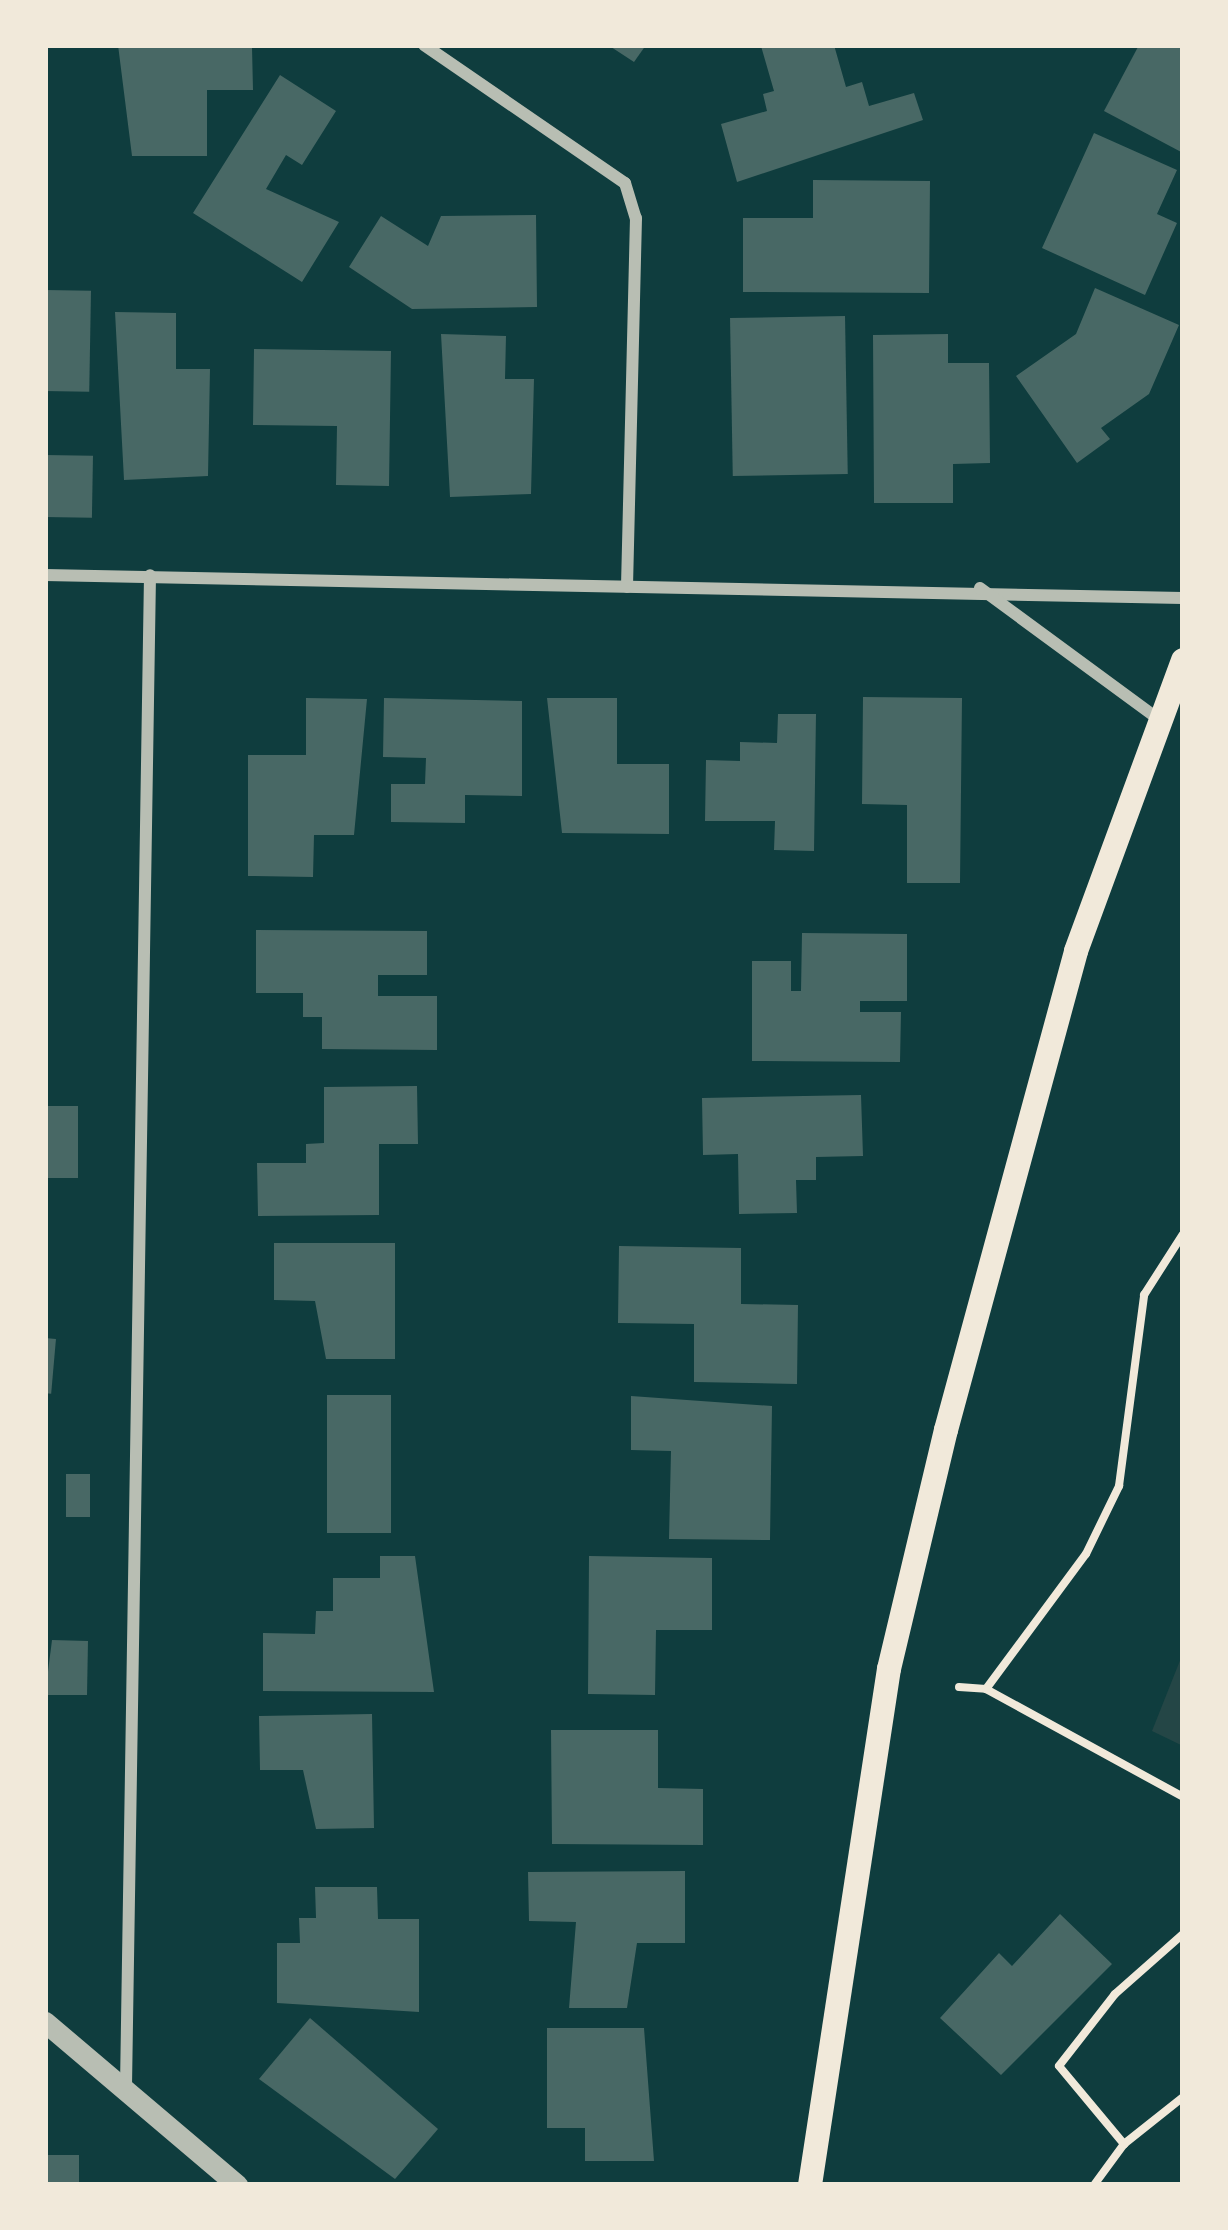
<!DOCTYPE html>
<style>
body{margin:0}
#map{position:relative;width:1228px;height:2230px;overflow:hidden;background:#0f3d3e;font-family:"Source Sans 3",sans-serif}
div>[style]{position:absolute}
.green>*{inset:0;background:#244646}
.building>*{inset:0;background:#486865;transform-origin:0 0}
.path>*{height:8px;margin:-4px;padding:0 4px;transform-origin:4px;border-radius:4px;background:#f1e9da}
.minor>*{height:12px;margin:-6px;padding:0 6px;transform-origin:6px;border-radius:6px;background:#b8beb3}
.tertiary>*{height:21px;margin:-10.5px;padding:0 10.5px;transform-origin:10.5px;border-radius:10.5px;background:#b8beb3}
.secondary>*{height:24px;margin:-12px;padding:0 12px;transform-origin:12px;border-radius:12px;background:#f1e9da}
span{translate:-50% -50%;white-space:nowrap;text-align:center;line-height:1.15;-webkit-text-stroke:10px #f1e9da;paint-order:stroke}
.frame{position:absolute;inset:0;border:48px solid #f1e9da;pointer-events:none}
</style>
<div id="map">
<div class="green">
<div style="clip-path:polygon(1183px 1653px,1183px 1746px,1152px 1731px)"></div>
</div>
<div class="building">
<div style="clip-path:polygon(118px 45px,252px 47px,253px 90px,207px 90px,207px 156px,132px 156px)"></div>
<div style="clip-path:polygon(608px 45px,646px 45px,634px 62px)"></div>
<div style="clip-path:polygon(834px 45px,846px 87px,862px 82px,869px 106px,914px 93px,923px 120px,737px 182px,721px 124px,767px 111px,763px 94px,774px 91px,761px 46px)"></div>
<div style="clip-path:polygon(1139px 45px,1183px 45px,1183px 153px,1104px 111px)"></div>
<div style="clip-path:polygon(280px 75px,336px 111px,302px 165px,286px 155px,266px 189px,339px 222px,302px 282px,193px 213px)"></div>
<div style="clip-path:polygon(1094px 133px,1177px 170px,1157px 214px,1177px 223px,1145px 295px,1042px 248px)"></div>
<div style="clip-path:polygon(813px 180px,930px 181px,929px 293px,743px 292px,743px 218px,813px 218px)"></div>
<div style="clip-path:polygon(536px 215px,537px 307px,412px 309px,349px 267px,381px 216px,428px 246px,441px 216px)"></div>
<div style="clip-path:polygon(1095px 288px,1179px 325px,1149px 394px,1101px 428px,1110px 439px,1077px 463px,1016px 376px,1076px 334px)"></div>
<div style="left:45px;top:290px;width:46px;height:101px;rotate:1deg"></div>
<div style="clip-path:polygon(115px 312px,176px 313px,176px 369px,210px 369px,208px 476px,124px 480px)"></div>
<div style="left:845px;top:316px;width:158px;height:115px;rotate:89deg"></div>
<div style="clip-path:polygon(441px 334px,506px 336px,505px 379px,534px 379px,531px 494px,450px 497px)"></div>
<div style="clip-path:polygon(948px 334px,948px 363px,989px 363px,990px 463px,953px 464px,953px 503px,874px 503px,873px 335px)"></div>
<div style="clip-path:polygon(254px 349px,391px 351px,389px 486px,336px 485px,337px 426px,253px 425px)"></div>
<div style="left:45px;top:455px;width:48px;height:62px;rotate:1deg"></div>
<div style="clip-path:polygon(863px 697px,962px 698px,960px 883px,907px 883px,907px 805px,862px 804px)"></div>
<div style="clip-path:polygon(306px 698px,367px 699px,354px 835px,314px 835px,313px 877px,248px 876px,248px 755px,306px 755px)"></div>
<div style="clip-path:polygon(384px 698px,522px 701px,522px 796px,465px 795px,465px 823px,391px 822px,391px 784px,425px 784px,426px 758px,383px 757px)"></div>
<div style="clip-path:polygon(547px 698px,617px 698px,617px 764px,669px 764px,669px 834px,562px 833px)"></div>
<div style="clip-path:polygon(778px 714px,816px 714px,814px 851px,774px 850px,775px 821px,705px 821px,706px 760px,740px 761px,740px 742px,777px 743px)"></div>
<div style="clip-path:polygon(256px 930px,427px 931px,427px 975px,378px 975px,378px 996px,437px 996px,437px 1050px,322px 1049px,322px 1017px,303px 1017px,303px 993px,256px 993px)"></div>
<div style="clip-path:polygon(802px 933px,907px 934px,907px 1001px,860px 1001px,860px 1012px,901px 1012px,900px 1062px,752px 1061px,752px 961px,791px 961px,791px 991px,801px 991px)"></div>
<div style="clip-path:polygon(417px 1086px,418px 1144px,379px 1144px,379px 1215px,258px 1216px,257px 1163px,306px 1163px,306px 1144px,324px 1143px,324px 1087px)"></div>
<div style="clip-path:polygon(861px 1095px,863px 1156px,816px 1157px,816px 1180px,796px 1180px,797px 1213px,739px 1214px,738px 1154px,703px 1155px,702px 1098px)"></div>
<div style="left:45px;top:1106px;width:33px;height:72px"></div>
<div style="clip-path:polygon(274px 1243px,395px 1243px,395px 1359px,326px 1359px,315px 1301px,274px 1300px)"></div>
<div style="clip-path:polygon(619px 1246px,741px 1248px,741px 1304px,798px 1305px,797px 1384px,694px 1382px,694px 1324px,618px 1323px)"></div>
<div style="left:45px;top:1338px;width:11px;height:55px;rotate:5deg"></div>
<div style="left:391px;top:1395px;width:138px;height:64px;rotate:90deg"></div>
<div style="clip-path:polygon(631px 1396px,772px 1406px,770px 1540px,669px 1539px,671px 1451px,631px 1450px)"></div>
<div style="left:66px;top:1474px;width:24px;height:43px"></div>
<div style="clip-path:polygon(380px 1556px,415px 1556px,434px 1692px,263px 1691px,263px 1633px,315px 1634px,316px 1611px,333px 1611px,333px 1578px,380px 1578px)"></div>
<div style="clip-path:polygon(589px 1556px,712px 1558px,712px 1630px,656px 1630px,655px 1695px,588px 1694px)"></div>
<div style="clip-path:polygon(52px 1640px,88px 1641px,87px 1695px,45px 1695px)"></div>
<div style="clip-path:polygon(372px 1714px,374px 1828px,316px 1829px,303px 1770px,260px 1770px,259px 1716px)"></div>
<div style="clip-path:polygon(551px 1730px,658px 1730px,658px 1788px,703px 1789px,703px 1845px,552px 1844px)"></div>
<div style="clip-path:polygon(685px 1871px,685px 1943px,637px 1943px,627px 2008px,569px 2008px,576px 1922px,529px 1921px,528px 1872px)"></div>
<div style="clip-path:polygon(315px 1887px,377px 1887px,378px 1919px,419px 1919px,419px 2012px,277px 2003px,277px 1943px,300px 1943px,299px 1918px,316px 1918px)"></div>
<div style="clip-path:polygon(1060px 1914px,1112px 1964px,1001px 2075px,940px 2018px,999px 1953px,1012px 1966px)"></div>
<div style="clip-path:polygon(310px 2018px,438px 2129px,395px 2179px,259px 2079px)"></div>
<div style="clip-path:polygon(547px 2028px,644px 2028px,654px 2161px,585px 2161px,585px 2128px,547px 2128px)"></div>
<div style="left:45px;top:2155px;width:34px;height:30px"></div>
</div>
<div class="path">
<div style="left:959px;top:1687px;width:27px;rotate:4deg"></div>
<div style="left:986px;top:1689px;width:168px;rotate:-53.5deg"></div>
<div style="left:1086px;top:1554px;width:76px;rotate:-64.1deg"></div>
<div style="left:1119px;top:1486px;width:193px;rotate:-82.5deg"></div>
<div style="left:1144px;top:1295px;width:72px;rotate:-57.4deg"></div>
<div style="left:986px;top:1689px;width:225px;rotate:28.7deg"></div>
<div style="left:1183px;top:1934px;width:91px;rotate:138.6deg"></div>
<div style="left:1115px;top:1994px;width:91px;rotate:127.9deg"></div>
<div style="left:1059px;top:2066px;width:102px;rotate:50.2deg"></div>
<div style="left:1124px;top:2144px;width:75px;rotate:-38.5deg"></div>
<div style="left:1094px;top:2185px;width:51px;rotate:-53.8deg"></div>
</div>
<div class="minor">
<div style="left:424px;top:45px;width:244px;rotate:34.5deg"></div>
<div style="left:625px;top:183px;width:37px;rotate:73deg"></div>
<div style="left:636px;top:218px;width:369px;rotate:91.4deg"></div>
<div style="left:45px;top:575px;width:1138px;rotate:1.16deg"></div>
<div style="left:980px;top:588px;width:220px;rotate:36.3deg"></div>
<div style="left:126px;top:2086px;width:1511px;rotate:-89.09deg"></div>
</div>
<div class="tertiary">
<div style="left:45px;top:2022px;width:252px;rotate:40.3deg"></div>
</div>
<div class="secondary">
<div style="left:810px;top:2185px;width:522px;rotate:-81.3deg"></div>
<div style="left:889px;top:1669px;width:246px;rotate:-76.6deg"></div>
<div style="left:946px;top:1430px;width:496px;rotate:-74.8deg"></div>
<div style="left:1076px;top:951px;width:310px;rotate:-69.8deg"></div>
</div>
<div class="frame"></div>
</div>
